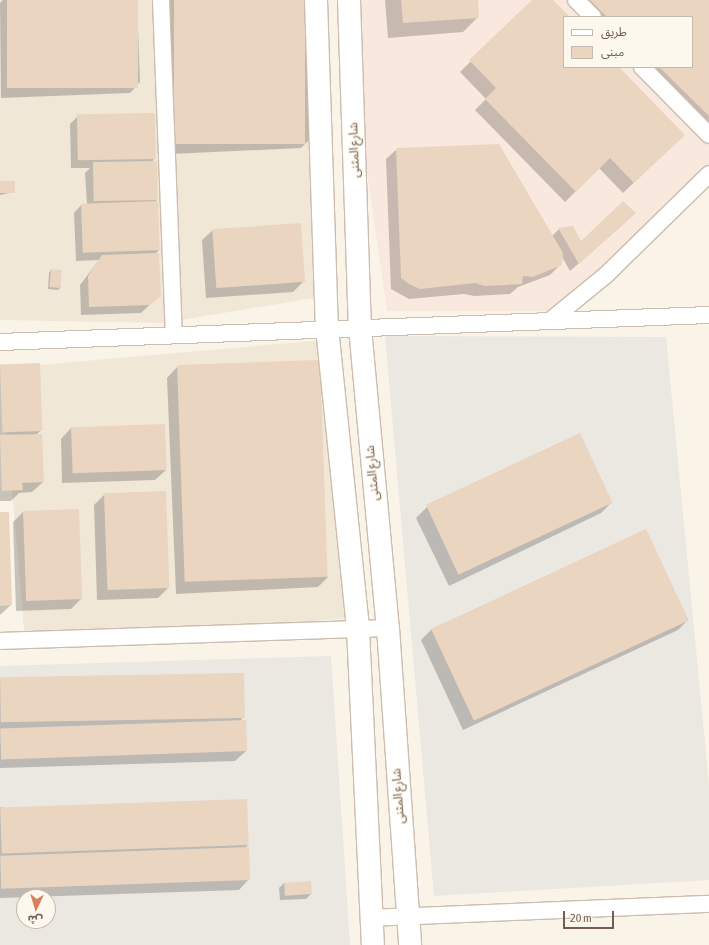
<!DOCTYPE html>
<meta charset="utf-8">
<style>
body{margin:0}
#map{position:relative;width:709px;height:945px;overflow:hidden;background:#faf4e8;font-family:"Asap Condensed","Noto Sans Arabic",sans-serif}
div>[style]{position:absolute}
.residential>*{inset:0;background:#f1e7d7;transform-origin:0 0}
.commercial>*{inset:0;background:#f9e8dd}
.industrial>*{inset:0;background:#ebe7e1}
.shadow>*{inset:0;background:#0003}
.building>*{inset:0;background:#ead5c1;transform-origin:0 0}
.roads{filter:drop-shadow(1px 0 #cbbdaf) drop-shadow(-1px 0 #cbbdaf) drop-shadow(0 1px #cbbdaf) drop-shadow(0 -1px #cbbdaf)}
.street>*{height:16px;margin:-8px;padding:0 8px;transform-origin:8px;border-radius:8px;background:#fff}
.secondary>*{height:22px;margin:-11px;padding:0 11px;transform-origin:11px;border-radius:11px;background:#fff}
span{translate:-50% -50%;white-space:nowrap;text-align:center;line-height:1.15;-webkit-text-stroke:3px #fdf8ee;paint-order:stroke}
.street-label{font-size:12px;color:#715e4f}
.legend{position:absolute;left:563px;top:16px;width:130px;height:52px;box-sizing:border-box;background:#fdf8ee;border:1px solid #c5baae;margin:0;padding:5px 7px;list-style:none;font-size:12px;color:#715e4f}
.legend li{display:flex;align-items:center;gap:8px;height:20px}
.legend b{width:20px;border:1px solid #c5baae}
.north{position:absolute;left:16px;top:889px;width:40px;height:40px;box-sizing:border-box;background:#fdf8ee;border:1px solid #c5baae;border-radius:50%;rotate:184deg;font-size:11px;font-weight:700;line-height:16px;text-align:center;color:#715e4f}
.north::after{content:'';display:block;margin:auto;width:14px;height:18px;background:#d5815c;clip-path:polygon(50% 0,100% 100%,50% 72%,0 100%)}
.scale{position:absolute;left:563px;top:911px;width:51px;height:18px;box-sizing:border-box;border:2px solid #715e4f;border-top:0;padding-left:5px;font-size:12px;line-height:14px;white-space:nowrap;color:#715e4f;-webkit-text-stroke:3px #fdf8ee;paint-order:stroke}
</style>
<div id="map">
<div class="residential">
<div style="clip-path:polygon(0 0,310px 0,326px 296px,163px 323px,0 320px)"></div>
<div style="left:324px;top:340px;width:279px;height:324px;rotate:85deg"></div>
</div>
<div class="commercial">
<div style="clip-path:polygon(evenodd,349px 0,709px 0,709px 174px,606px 275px,547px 311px,387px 311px,353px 76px,349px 0,564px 17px,692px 17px,692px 67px,564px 67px,564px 17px)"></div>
</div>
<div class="industrial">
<div style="clip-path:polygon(385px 336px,666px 337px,709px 785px,709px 880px,434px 896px)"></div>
<div style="clip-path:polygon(evenodd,331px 656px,350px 945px,0 945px,0 666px,331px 656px,24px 897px,48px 897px,48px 921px,24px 921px,24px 897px)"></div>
</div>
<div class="shadow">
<div style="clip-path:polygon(3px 0,137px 0,140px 82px,130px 93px,1px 98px,0 3px)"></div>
<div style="clip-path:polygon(163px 0,304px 0,311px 138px,301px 148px,171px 154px)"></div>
<div style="clip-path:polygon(385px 0,477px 0,478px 17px,463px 32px,388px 38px)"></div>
<div style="clip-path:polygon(533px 0,552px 0,569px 17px,564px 17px,564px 67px,617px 67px,673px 145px,623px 193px,599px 168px,565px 202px,475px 110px,486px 99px,460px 72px)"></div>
<div style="clip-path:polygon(569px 0,709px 0,709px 133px,638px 67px,692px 67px,692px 17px,586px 17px)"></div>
<div style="clip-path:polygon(78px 116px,155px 158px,151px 163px,157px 200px,154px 202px,159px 250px,154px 255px,160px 295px,141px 313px,81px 315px,80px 285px,99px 260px,76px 261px,74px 213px,82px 204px,87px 204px,85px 173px,90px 168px,71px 168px,70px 124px)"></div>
<div style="clip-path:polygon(397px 149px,552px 236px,559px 229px,581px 242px,627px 221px,570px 271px,561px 255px,561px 264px,550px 275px,518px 287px,510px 294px,474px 296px,464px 294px,409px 299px,391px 289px,386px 159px)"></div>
<div style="clip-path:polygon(0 182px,14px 192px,0 195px)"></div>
<div style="clip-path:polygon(213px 230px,304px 281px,293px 292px,206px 298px,202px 240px)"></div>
<div style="clip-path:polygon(51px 270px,61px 287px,58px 290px,48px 289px,49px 273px)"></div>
<div style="clip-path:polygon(0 365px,41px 430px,36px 435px,43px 482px,32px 492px,19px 493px,11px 501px,0 501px)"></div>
<div style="clip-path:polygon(177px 367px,328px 577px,318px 587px,176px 594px,167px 378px)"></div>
<div style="clip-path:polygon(71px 428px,166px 470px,155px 480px,62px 483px,61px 439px)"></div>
<div style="clip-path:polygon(104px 495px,168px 588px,158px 598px,97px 600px,94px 505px)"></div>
<div style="clip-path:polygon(612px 502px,601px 513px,449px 586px,416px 518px,427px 507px)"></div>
<div style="clip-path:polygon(24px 511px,81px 599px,71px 609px,16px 611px,13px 522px)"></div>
<div style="clip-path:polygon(0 513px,11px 605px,0 615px)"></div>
<div style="clip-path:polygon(646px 530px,688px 620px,678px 630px,463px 730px,421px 640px,432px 629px)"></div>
<div style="clip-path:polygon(0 680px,244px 717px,240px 721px,246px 751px,235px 761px,0 768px)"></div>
<div style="clip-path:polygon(0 807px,248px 845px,245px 848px,249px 879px,239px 890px,0 898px)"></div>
<div style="clip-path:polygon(284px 883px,311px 894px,306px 899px,280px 900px,279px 888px)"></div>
</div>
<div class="building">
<div style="left:7px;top:0;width:131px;height:88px"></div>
<div style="left:174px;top:0;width:131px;height:144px"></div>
<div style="clip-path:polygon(401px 0,478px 0,479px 18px,403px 23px)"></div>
<div style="clip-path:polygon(532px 0,553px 0,570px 17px,564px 17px,564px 67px,619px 67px,685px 135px,634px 183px,610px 158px,576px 192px,485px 99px,496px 88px,469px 60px)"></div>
<div style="clip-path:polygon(590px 0,709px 0,709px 116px,659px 67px,692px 67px,692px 17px,607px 17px)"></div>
<div style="left:155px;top:113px;width:46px;height:78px;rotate:89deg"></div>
<div style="clip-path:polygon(499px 144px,563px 253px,562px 265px,533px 277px,523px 276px,522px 284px,485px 286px,475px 283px,420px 289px,409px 284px,401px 278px,396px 148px)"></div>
<div style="left:157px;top:161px;width:39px;height:64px;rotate:89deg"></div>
<div style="left:0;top:181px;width:15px;height:12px"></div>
<div style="left:158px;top:201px;width:49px;height:77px;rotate:88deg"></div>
<div style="clip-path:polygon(623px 201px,636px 213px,579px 264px,558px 228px,573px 226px,581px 241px)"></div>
<div style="left:301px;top:223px;width:59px;height:89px;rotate:86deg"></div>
<div style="clip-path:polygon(159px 253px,161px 296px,150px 305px,89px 307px,88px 276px,102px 255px)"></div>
<div style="left:51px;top:269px;width:11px;height:18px;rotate:5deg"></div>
<div style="left:320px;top:360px;width:217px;height:143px;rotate:88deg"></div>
<div style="left:40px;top:363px;width:68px;height:40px;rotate:88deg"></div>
<div style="left:165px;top:424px;width:46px;height:94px;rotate:88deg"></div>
<div style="left:580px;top:433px;width:77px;height:170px;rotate:65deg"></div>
<div style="clip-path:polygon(42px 434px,44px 482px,22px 483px,23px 490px,2px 491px,0 435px)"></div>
<div style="left:166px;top:491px;width:97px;height:62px;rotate:88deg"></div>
<div style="left:79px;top:509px;width:90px;height:56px;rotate:88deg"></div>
<div style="clip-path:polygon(0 512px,9px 512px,12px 605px,0 606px)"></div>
<div style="left:646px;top:529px;width:101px;height:237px;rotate:65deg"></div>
<div style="left:244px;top:673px;width:45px;height:244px;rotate:89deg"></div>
<div style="left:246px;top:720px;width:31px;height:246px;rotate:88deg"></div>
<div style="left:247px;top:799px;width:46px;height:247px;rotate:88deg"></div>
<div style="left:249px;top:847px;width:33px;height:249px;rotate:88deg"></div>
<div style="left:311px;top:881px;width:13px;height:27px;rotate:86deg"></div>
</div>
<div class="roads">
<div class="street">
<div style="left:161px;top:0;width:333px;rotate:87.8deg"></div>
<div style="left:576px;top:0;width:24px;rotate:45deg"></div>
<div style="left:642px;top:67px;width:95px;rotate:45.4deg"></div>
<div style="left:551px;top:320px;width:71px;rotate:-39.3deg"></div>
<div style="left:606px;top:275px;width:144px;rotate:-44.4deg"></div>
<div style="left:0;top:342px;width:710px;rotate:-2.18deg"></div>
<div style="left:0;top:641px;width:388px;rotate:-1.9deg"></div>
<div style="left:370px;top:918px;width:339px;rotate:-2.4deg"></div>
</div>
<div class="secondary">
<div style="left:316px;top:0;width:328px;rotate:88.1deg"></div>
<div style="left:327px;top:328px;width:303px;rotate:84.1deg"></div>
<div style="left:358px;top:629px;width:316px;rotate:87.3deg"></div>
<div style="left:349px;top:0;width:328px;rotate:88.1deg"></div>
<div style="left:360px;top:328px;width:301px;rotate:84.7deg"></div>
<div style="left:388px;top:628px;width:318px;rotate:86deg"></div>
</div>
</div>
<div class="street-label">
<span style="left:355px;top:150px;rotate:-92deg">شارع المثنى</span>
<span style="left:373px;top:473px;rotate:-95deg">شارع المثنى</span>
<span style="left:399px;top:796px;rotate:-94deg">شارع المثنى</span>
</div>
<ul class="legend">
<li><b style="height:5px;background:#fff"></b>طريق</li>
<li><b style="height:11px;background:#ead5c1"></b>مبنى</li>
</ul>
<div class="north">ش</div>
<div class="scale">20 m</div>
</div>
